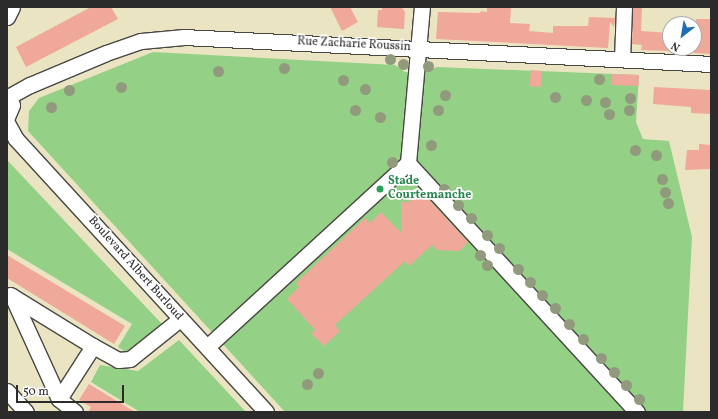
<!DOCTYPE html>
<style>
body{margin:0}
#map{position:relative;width:718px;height:419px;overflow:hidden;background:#ebe4c3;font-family:Vollkorn,serif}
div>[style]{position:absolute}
.green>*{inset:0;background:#94d186}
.building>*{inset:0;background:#efa899;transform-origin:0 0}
.roads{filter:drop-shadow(1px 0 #484742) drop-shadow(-1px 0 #484742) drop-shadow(0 1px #484742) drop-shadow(0 -1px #484742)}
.minor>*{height:15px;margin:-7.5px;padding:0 7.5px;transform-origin:7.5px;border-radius:7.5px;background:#fff}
.trees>*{width:11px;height:11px;margin:-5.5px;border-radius:50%;background:#929a7e}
.dots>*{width:11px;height:11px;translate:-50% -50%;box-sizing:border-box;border:2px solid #fff;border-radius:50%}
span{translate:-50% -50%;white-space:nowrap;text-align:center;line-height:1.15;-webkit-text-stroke:3.5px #fff;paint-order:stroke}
.street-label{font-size:12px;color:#2b2b2b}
.leisure-label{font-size:12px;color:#27864d;font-weight:700}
.left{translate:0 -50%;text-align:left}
.frame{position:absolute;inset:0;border:8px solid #2b2b2b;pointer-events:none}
.north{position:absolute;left:662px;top:16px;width:40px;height:40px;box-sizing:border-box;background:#fff;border:1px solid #aaa;border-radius:50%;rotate:211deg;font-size:11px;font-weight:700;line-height:16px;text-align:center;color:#2b2b2b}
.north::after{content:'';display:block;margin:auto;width:14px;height:18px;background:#1f6fb2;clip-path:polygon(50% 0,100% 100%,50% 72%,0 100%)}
.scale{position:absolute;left:16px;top:385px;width:108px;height:18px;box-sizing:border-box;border:2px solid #2b2b2b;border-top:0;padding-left:5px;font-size:12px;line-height:14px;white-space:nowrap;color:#2b2b2b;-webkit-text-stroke:3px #fff;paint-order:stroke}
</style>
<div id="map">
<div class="green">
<div style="clip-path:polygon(153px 52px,395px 65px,405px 72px,423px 73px,437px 67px,639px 75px,636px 122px,643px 139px,669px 141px,692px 237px,683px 412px,285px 412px,28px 131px,29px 111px,39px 98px)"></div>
<div style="clip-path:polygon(7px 160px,162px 324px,126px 352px,118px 347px,132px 324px,7px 249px)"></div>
<div style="clip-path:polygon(179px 340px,246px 412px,140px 412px,91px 382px,100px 365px,138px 371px)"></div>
</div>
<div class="building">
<div style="clip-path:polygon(91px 7px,111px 7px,118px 19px,26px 67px,16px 47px)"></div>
<div style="clip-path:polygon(330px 7px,350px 7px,358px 22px,342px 31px)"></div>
<div style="clip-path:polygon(382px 7px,402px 8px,405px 12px,404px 29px,377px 27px,378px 10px,382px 10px)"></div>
<div style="clip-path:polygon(487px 7px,511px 7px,510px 23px,530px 24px,529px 31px,553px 33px,553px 26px,588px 26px,589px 17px,615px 18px,614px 27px,610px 22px,608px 48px,436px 39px,438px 12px,480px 13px,481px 11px,487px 12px)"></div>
<div style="clip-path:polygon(633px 7px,642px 7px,641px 31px,670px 33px,670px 51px,641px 50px,642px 45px,632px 44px)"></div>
<div style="clip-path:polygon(696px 19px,711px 19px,711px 54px,694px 53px)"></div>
<div style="left:531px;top:70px;width:11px;height:16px;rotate:5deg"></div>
<div style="left:612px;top:74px;width:27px;height:11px;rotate:2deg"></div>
<div style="clip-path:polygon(654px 87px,711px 90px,711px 114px,691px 113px,691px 107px,653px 104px)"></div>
<div style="clip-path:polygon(699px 144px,711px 145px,711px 169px,685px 170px,687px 150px,699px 150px)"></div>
<div style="clip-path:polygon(421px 191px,468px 242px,459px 251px,437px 250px,432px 245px,409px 266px,405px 261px,335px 325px,340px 331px,324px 346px,311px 333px,315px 330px,287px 299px,299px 287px,296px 283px,365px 218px,370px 223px,381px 212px,402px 234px,401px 202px,409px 202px)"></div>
<div style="clip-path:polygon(7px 255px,125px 326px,114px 344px,7px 278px)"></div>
<div style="clip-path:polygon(89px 384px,135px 412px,88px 412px,91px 407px,79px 400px)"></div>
</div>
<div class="roads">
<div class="minor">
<div style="left:7px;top:17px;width:11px;rotate:-63deg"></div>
<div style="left:622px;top:59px;width:52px;rotate:-87.8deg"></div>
<div style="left:7px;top:96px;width:10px;rotate:61deg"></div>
<div style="left:12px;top:105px;width:13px;rotate:113deg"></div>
<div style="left:8px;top:97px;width:25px;rotate:-29deg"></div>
<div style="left:30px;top:85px;width:82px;rotate:-22.8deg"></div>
<div style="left:106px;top:53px;width:37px;rotate:-19deg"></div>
<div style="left:141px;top:41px;width:43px;rotate:-5.3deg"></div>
<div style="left:184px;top:37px;width:528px;rotate:2.93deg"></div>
<div style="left:7px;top:123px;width:18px;rotate:61deg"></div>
<div style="left:16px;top:139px;width:370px;rotate:47.5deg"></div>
<div style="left:408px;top:163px;width:338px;rotate:47.4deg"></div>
<div style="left:10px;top:295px;width:97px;rotate:31.6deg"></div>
<div style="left:12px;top:296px;width:113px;rotate:65.5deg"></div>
<div style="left:207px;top:347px;width:273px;rotate:-42.5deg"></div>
<div style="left:408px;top:163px;width:157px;rotate:-84.9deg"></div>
<div style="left:7px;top:391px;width:28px;rotate:48deg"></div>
<div style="left:75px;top:412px;width:21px;rotate:-141deg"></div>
<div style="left:59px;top:399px;width:63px;rotate:-57.3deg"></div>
<div style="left:93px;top:346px;width:29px;rotate:29deg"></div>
<div style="left:118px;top:360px;width:12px;rotate:-5deg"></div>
<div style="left:130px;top:359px;width:64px;rotate:-38.7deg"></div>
</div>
</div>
<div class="trees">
<div style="left:390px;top:59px"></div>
<div style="left:403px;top:64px"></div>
<div style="left:428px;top:66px"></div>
<div style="left:284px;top:68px"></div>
<div style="left:218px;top:71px"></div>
<div style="left:599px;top:79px"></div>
<div style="left:343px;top:80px"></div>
<div style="left:121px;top:87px"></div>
<div style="left:365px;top:89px"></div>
<div style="left:69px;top:90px"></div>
<div style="left:445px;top:95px"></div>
<div style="left:555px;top:97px"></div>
<div style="left:630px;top:98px"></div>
<div style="left:586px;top:100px"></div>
<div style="left:605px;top:102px"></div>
<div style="left:51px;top:107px"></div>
<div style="left:355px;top:110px"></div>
<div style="left:438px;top:110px"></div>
<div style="left:629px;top:110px"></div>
<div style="left:609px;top:114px"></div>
<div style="left:380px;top:117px"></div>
<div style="left:431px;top:145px"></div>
<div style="left:635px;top:150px"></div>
<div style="left:656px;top:155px"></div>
<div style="left:392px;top:162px"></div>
<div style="left:662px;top:179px"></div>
<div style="left:444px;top:189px"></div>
<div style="left:665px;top:192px"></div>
<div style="left:668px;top:203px"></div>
<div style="left:458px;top:205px"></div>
<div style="left:471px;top:218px"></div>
<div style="left:487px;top:235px"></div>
<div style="left:499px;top:248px"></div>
<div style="left:480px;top:255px"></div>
<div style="left:487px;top:265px"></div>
<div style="left:518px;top:269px"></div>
<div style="left:530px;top:282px"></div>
<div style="left:542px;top:295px"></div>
<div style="left:555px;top:308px"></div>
<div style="left:569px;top:324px"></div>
<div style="left:583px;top:339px"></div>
<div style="left:601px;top:358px"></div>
<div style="left:614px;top:372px"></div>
<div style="left:318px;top:373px"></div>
<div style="left:307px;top:384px"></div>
<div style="left:626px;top:385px"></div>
<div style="left:639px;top:399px"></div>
</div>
<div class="dots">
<div style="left:380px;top:189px;background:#2e9e5b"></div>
</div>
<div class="street-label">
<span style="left:354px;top:45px;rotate:3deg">Rue Zacharie Roussin</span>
<span style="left:135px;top:269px;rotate:48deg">Boulevard Albert Burloud</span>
</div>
<div class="leisure-label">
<span class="left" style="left:388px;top:189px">Stade<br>Courtemanche</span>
</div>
<div class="frame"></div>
<div class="north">N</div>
<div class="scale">50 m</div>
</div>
